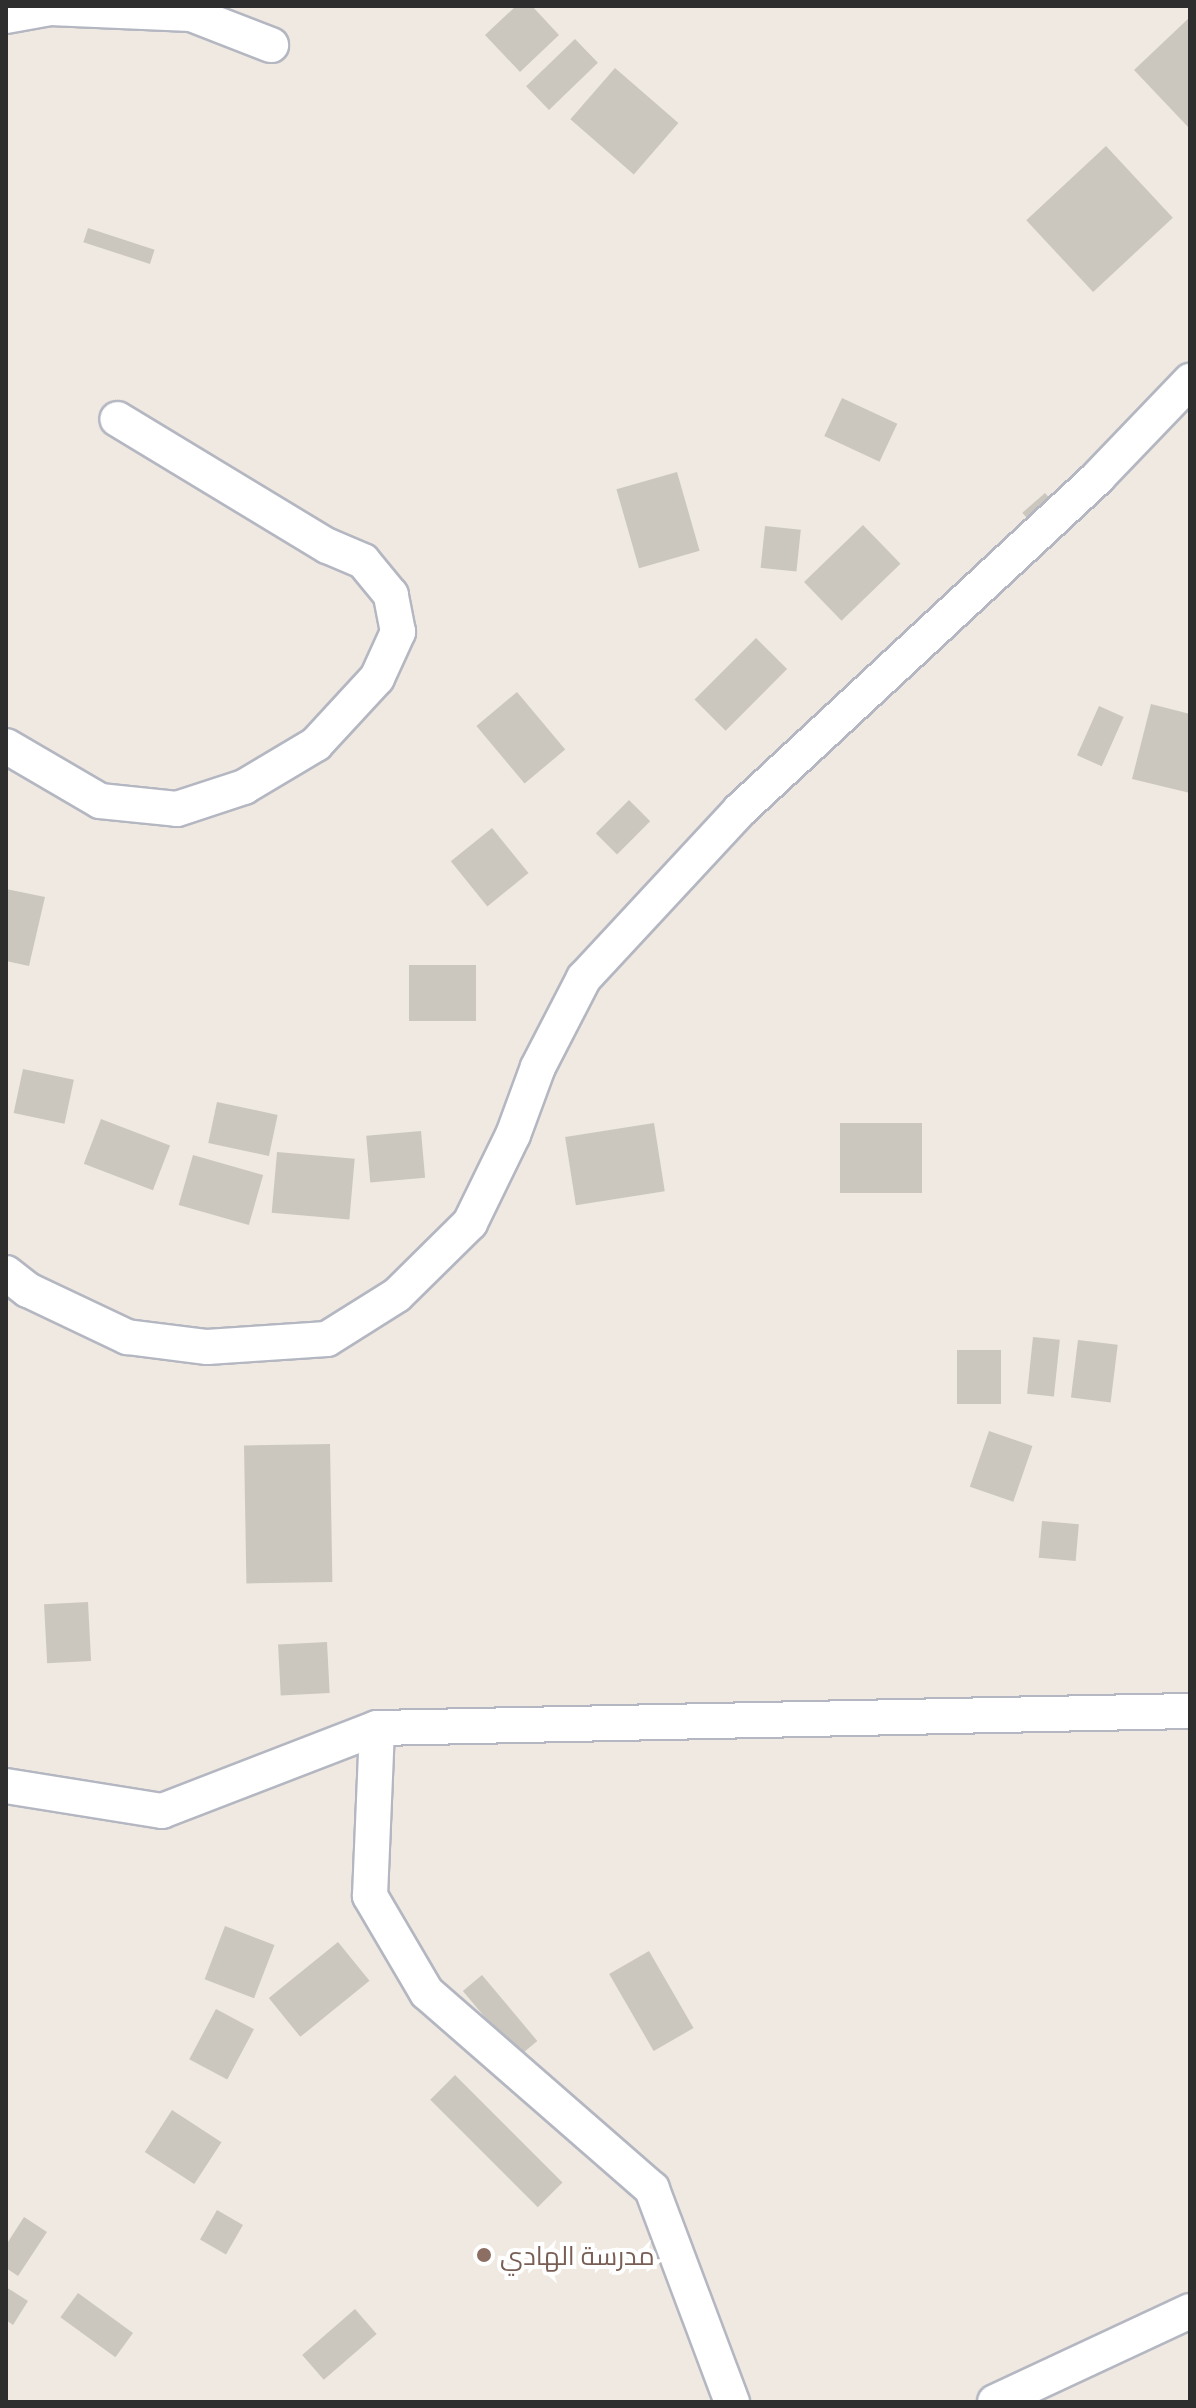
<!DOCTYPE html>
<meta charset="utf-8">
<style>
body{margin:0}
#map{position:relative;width:1196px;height:2408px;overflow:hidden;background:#efe9e1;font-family:"Exo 2",Cairo,sans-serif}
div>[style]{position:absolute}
.building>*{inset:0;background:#cbc7bf;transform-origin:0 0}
.roads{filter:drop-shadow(2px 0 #b4b7c1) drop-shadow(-2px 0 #b4b7c1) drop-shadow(0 2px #b4b7c1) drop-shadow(0 -2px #b4b7c1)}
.minor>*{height:34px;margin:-17px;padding:0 17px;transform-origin:17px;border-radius:17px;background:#fff}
.dots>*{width:22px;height:22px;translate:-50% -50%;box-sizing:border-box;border:4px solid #fff;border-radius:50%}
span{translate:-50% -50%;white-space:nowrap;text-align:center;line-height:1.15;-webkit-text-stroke:8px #fff;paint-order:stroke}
.education-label{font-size:26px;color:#785e54}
.left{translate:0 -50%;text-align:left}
.frame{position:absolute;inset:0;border:8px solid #2e2e2e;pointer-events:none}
</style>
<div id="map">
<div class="building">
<div style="clip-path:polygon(516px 6px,532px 6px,559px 35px,520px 72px,485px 35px)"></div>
<div style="clip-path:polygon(1190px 17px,1190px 129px,1134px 70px)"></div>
<div style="left:575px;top:39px;width:33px;height:68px;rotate:46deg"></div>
<div style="left:615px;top:68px;width:84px;height:68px;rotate:41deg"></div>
<div style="left:1106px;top:146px;width:98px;height:109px;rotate:47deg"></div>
<div style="left:88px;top:228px;width:70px;height:15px;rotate:18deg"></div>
<div style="left:842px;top:398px;width:61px;height:42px;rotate:25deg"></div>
<div style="left:677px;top:472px;width:82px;height:63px;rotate:74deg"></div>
<div style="left:1045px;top:493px;width:20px;height:30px;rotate:49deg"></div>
<div style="left:863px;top:525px;width:54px;height:82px;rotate:46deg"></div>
<div style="left:765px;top:526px;width:36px;height:42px;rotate:6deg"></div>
<div style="left:756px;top:638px;width:44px;height:87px;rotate:45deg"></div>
<div style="left:517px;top:692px;width:75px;height:53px;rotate:50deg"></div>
<div style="clip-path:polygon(1151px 704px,1190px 714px,1190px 793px,1132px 779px)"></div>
<div style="left:1099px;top:706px;width:27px;height:54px;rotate:24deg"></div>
<div style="left:629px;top:800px;width:30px;height:47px;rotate:45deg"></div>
<div style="left:492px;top:828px;width:58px;height:53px;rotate:51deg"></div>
<div style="clip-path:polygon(6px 889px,45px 897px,29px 966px,6px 961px)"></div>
<div style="left:476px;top:965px;width:56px;height:67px;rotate:90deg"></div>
<div style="left:23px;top:1069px;width:52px;height:45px;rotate:12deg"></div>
<div style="left:217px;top:1102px;width:62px;height:42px;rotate:12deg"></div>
<div style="left:101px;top:1119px;width:74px;height:48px;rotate:21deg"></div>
<div style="left:654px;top:1123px;width:69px;height:90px;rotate:81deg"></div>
<div style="left:840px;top:1123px;width:82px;height:70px"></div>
<div style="left:421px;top:1131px;width:47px;height:55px;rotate:85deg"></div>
<div style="left:277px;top:1152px;width:78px;height:61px;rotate:5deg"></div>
<div style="left:193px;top:1155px;width:73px;height:52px;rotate:16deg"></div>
<div style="left:1033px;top:1337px;width:27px;height:57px;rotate:6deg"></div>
<div style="left:1078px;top:1340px;width:40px;height:58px;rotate:7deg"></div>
<div style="left:957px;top:1350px;width:44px;height:54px"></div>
<div style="left:989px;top:1431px;width:46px;height:59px;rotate:19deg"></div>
<div style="left:330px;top:1444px;width:138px;height:86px;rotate:89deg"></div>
<div style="left:1042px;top:1521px;width:37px;height:37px;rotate:5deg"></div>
<div style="left:88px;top:1602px;width:59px;height:44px;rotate:87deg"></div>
<div style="left:327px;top:1642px;width:51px;height:49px;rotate:87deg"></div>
<div style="left:225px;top:1926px;width:53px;height:57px;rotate:21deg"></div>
<div style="left:338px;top:1942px;width:50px;height:89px;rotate:51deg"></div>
<div style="left:649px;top:1951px;width:89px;height:46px;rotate:60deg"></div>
<div style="left:482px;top:1975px;width:86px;height:25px;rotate:50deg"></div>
<div style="left:216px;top:2009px;width:43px;height:57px;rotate:28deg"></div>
<div style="left:455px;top:2075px;width:152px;height:35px;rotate:45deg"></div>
<div style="left:172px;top:2110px;width:59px;height:50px;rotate:33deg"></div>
<div style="left:217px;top:2210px;width:30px;height:34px;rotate:30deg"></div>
<div style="clip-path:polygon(24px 2217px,47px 2232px,18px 2276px,6px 2268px,6px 2245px)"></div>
<div style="clip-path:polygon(6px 2287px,28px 2301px,13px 2325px,6px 2320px)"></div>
<div style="left:78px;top:2293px;width:68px;height:30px;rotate:36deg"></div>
<div style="left:355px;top:2309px;width:33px;height:70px;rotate:49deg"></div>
</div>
<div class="roads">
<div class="minor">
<div style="left:6px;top:16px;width:45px;rotate:-10.3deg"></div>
<div style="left:50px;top:8px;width:141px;rotate:2.4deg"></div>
<div style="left:191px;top:14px;width:86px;rotate:21.2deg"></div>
<div style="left:6px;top:746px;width:109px;rotate:30.3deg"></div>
<div style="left:100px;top:801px;width:77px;rotate:5.9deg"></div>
<div style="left:177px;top:809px;width:71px;rotate:-18.2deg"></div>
<div style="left:244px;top:787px;width:84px;rotate:-30.8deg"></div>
<div style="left:316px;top:744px;width:90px;rotate:-47.3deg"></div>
<div style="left:377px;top:678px;width:51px;rotate:-65.5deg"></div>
<div style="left:398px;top:632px;width:38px;rotate:-101deg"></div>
<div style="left:391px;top:595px;width:44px;rotate:-129.5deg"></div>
<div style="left:363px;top:561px;width:39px;rotate:-157deg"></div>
<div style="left:327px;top:546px;width:245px;rotate:-148.8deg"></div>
<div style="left:6px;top:1273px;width:28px;rotate:38deg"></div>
<div style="left:28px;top:1290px;width:110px;rotate:25.4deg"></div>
<div style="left:127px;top:1337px;width:81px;rotate:7.1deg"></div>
<div style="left:207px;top:1347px;width:120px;rotate:-3.8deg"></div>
<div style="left:327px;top:1339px;width:83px;rotate:-32.2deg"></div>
<div style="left:397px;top:1295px;width:103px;rotate:-44.6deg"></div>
<div style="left:470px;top:1223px;width:98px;rotate:-64deg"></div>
<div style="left:513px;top:1135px;width:72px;rotate:-69.8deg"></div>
<div style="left:538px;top:1067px;width:100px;rotate:-62.7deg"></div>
<div style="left:584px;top:978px;width:229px;rotate:-47.1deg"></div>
<div style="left:740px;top:810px;width:490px;rotate:-42.9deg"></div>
<div style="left:1099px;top:476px;width:132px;rotate:-46.2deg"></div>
<div style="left:6px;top:1786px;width:158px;rotate:9.1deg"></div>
<div style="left:162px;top:1811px;width:230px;rotate:-21.1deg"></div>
<div style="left:732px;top:2402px;width:228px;rotate:-110.6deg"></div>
<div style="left:652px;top:2189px;width:298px;rotate:-138.9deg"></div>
<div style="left:427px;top:1993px;width:113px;rotate:-120.4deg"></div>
<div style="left:370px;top:1896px;width:168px;rotate:-87.6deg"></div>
<div style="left:377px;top:1728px;width:813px;rotate:-1.2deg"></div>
<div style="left:995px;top:2402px;width:215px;rotate:-25deg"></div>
</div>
</div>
<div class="dots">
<div style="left:484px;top:2255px;background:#8d6e63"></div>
</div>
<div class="education-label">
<span class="left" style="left:500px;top:2255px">مدرسة الهادي</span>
</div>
<div class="frame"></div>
</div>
